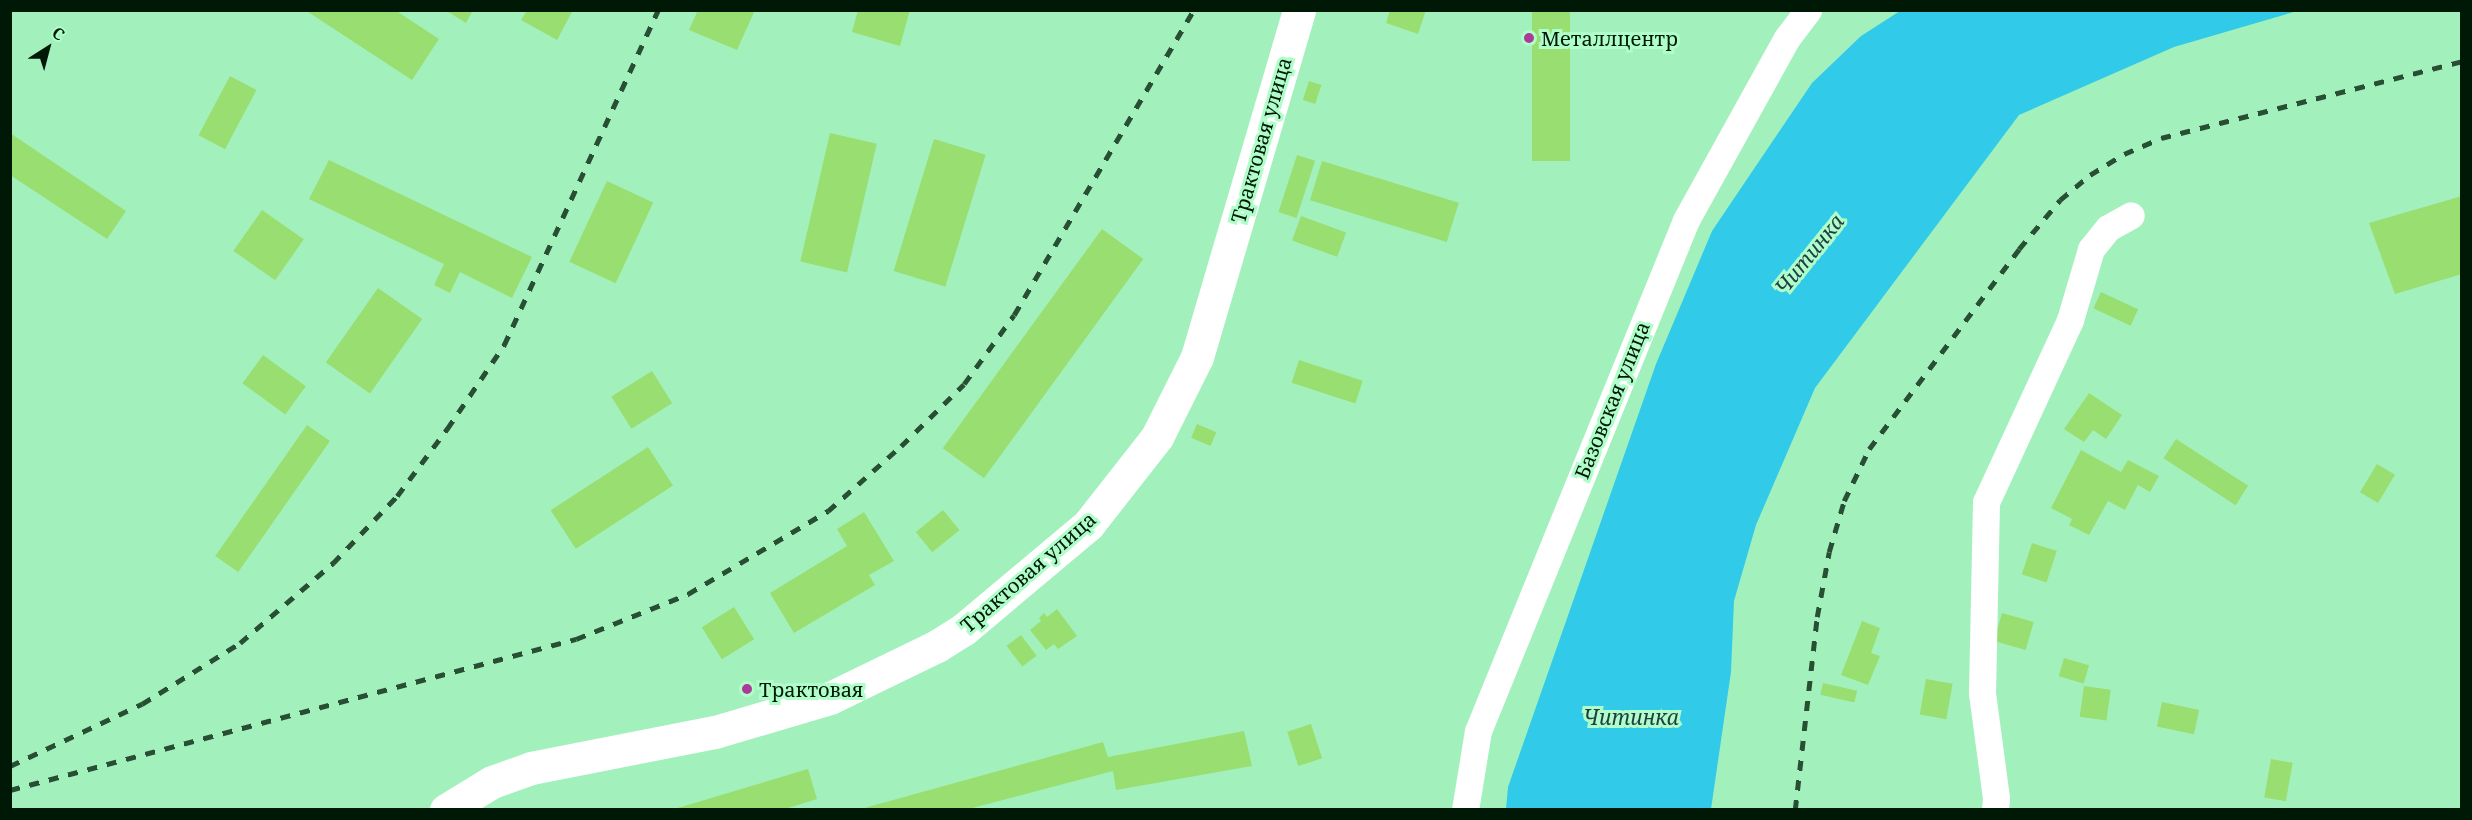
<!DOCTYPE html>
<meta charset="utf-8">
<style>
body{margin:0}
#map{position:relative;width:2472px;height:820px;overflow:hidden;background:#a2f1bd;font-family:"Noto Serif",serif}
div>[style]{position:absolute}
.water>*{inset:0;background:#32cae9}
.building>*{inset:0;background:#99de70;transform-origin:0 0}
.minor>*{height:27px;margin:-13.5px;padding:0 13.5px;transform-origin:13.5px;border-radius:13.5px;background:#fff}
.major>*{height:33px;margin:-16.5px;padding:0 16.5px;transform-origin:16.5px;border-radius:16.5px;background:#fff}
.rail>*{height:4.5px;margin-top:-2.25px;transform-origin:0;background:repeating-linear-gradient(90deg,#284f34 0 10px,transparent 0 20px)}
.dots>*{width:16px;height:16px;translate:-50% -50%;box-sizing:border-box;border:3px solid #affeca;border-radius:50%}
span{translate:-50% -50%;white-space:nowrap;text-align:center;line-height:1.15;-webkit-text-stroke:6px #affeca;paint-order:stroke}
.poi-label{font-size:20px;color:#001907}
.left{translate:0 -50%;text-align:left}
.street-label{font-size:20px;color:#001907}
.water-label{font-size:21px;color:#203e45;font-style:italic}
.frame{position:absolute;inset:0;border:12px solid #001907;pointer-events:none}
.north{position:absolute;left:18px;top:18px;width:60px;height:60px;-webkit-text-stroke:4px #affeca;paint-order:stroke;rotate:36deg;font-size:16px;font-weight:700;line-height:24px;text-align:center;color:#001907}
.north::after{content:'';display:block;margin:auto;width:21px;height:27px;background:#001907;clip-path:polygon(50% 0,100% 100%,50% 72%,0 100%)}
</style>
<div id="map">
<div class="water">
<div style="clip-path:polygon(1900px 11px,2297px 11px,2174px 47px,2019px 115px,1815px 388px,1756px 525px,1734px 601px,1731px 672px,1711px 809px,1506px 809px,1508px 787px,1656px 364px,1712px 231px,1812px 83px,1861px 36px)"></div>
</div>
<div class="building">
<div style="clip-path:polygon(305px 10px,395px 10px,439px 39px,412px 80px)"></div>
<div style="clip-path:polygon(445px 10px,473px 10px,466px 23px)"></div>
<div style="clip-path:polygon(527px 10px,573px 10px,557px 40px,521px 20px)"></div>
<div style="clip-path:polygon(698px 10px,755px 10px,737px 50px,689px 30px)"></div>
<div style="clip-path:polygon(858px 10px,910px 10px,900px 46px,852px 32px)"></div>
<div style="clip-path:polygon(1390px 10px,1426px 10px,1418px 34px,1386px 23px)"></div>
<div style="left:1532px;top:10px;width:38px;height:151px"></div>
<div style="left:230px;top:76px;width:30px;height:67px;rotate:28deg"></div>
<div style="left:1309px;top:81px;width:13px;height:20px;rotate:18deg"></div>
<div style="clip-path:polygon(10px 133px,126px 211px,107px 239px,10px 175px)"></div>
<div style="left:830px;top:133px;width:48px;height:132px;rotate:13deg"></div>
<div style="left:934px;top:139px;width:54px;height:138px;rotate:17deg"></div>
<div style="left:1297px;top:155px;width:19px;height:60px;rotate:18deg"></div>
<div style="clip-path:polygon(329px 160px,532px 257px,512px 298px,460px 272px,450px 293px,434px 285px,444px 264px,309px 199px)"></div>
<div style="left:1322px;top:161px;width:143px;height:41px;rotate:17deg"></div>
<div style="left:607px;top:181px;width:51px;height:89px;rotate:25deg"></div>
<div style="clip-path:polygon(2462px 196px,2462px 274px,2395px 294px,2369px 223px)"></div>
<div style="left:262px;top:210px;width:51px;height:50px;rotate:35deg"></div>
<div style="left:1301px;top:216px;width:48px;height:26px;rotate:20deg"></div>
<div style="left:1102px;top:229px;width:51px;height:271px;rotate:36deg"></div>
<div style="left:378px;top:288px;width:54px;height:91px;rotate:35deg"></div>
<div style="left:2101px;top:292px;width:41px;height:18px;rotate:25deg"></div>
<div style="left:263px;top:355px;width:53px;height:35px;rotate:36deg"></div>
<div style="left:1299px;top:360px;width:67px;height:24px;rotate:18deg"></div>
<div style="left:652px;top:371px;width:38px;height:48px;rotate:58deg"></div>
<div style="clip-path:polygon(2089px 393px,2122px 415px,2106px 439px,2093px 430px,2084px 442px,2064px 429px)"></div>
<div style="left:1197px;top:424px;width:21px;height:15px;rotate:23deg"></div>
<div style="left:307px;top:425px;width:28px;height:160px;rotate:35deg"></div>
<div style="left:2176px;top:439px;width:86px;height:23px;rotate:33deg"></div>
<div style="left:648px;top:447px;width:46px;height:116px;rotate:57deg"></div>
<div style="clip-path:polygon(2081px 450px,2121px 472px,2128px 460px,2159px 476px,2150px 492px,2138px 485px,2125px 510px,2108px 501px,2089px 535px,2069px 525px,2072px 519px,2051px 508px)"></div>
<div style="left:2377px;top:464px;width:21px;height:33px;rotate:31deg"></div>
<div style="left:943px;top:510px;width:26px;height:35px;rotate:51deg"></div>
<div style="clip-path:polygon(864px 512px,894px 561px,869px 575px,875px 585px,794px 633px,770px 593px,847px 546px,837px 529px)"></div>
<div style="left:2032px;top:543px;width:26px;height:33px;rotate:18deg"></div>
<div style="left:734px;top:607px;width:38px;height:38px;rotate:58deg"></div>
<div style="clip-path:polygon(1057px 609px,1077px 636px,1058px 649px,1054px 644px,1046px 650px,1030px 630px,1041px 621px,1039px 618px,1044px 613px,1047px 617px)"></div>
<div style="left:2002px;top:613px;width:33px;height:29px;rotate:16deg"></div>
<div style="clip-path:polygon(1862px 621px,1880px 628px,1871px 653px,1880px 656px,1868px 685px,1841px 675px)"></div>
<div style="left:1021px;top:635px;width:26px;height:18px;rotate:53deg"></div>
<div style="left:2064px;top:658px;width:26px;height:19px;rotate:16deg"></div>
<div style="left:1926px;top:679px;width:27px;height:36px;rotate:10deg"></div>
<div style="left:1823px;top:683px;width:35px;height:12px;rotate:13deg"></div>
<div style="left:2084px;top:686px;width:27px;height:31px;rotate:8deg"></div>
<div style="left:2162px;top:702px;width:38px;height:25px;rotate:12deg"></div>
<div style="left:1311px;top:724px;width:36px;height:25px;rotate:72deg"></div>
<div style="clip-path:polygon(1244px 731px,1252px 766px,1116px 790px,1113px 771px,965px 810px,857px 810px,1103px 742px,1108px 757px)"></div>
<div style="left:2271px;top:759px;width:22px;height:39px;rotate:10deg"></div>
<div style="clip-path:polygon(808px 769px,817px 799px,782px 810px,671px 810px)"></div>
</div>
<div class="minor">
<div style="left:1465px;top:810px;width:80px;rotate:-80.7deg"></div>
<div style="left:1478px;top:731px;width:552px;rotate:-67.85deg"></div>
<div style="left:1686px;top:220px;width:208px;rotate:-61deg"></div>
<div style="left:1787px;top:38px;width:35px;rotate:-53deg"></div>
<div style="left:1995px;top:810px;width:12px;rotate:-85deg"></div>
<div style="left:1996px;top:798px;width:106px;rotate:-97.6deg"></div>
<div style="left:1982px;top:693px;width:191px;rotate:-88.8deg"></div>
<div style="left:1986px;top:502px;width:200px;rotate:-65.2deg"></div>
<div style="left:2070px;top:320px;width:74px;rotate:-73.5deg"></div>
<div style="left:2091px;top:249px;width:27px;rotate:-51deg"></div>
<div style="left:2108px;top:228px;width:26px;rotate:-29deg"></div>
</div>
<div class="major">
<div style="left:446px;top:810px;width:54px;rotate:-31.3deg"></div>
<div style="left:492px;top:782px;width:41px;rotate:-19.7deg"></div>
<div style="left:531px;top:768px;width:187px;rotate:-11.1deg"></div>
<div style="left:715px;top:732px;width:120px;rotate:-16.5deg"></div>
<div style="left:830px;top:698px;width:119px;rotate:-25.9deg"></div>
<div style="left:937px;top:646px;width:32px;rotate:-32deg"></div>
<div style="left:964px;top:629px;width:162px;rotate:-40deg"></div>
<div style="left:1088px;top:525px;width:112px;rotate:-51.9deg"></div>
<div style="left:1157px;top:437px;width:89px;rotate:-63.4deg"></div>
<div style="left:1197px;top:357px;width:362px;rotate:-73.6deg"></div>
</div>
<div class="rail">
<div style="left:10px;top:766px;width:146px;rotate:-25.2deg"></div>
<div style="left:142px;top:704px;width:115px;rotate:-31.9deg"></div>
<div style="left:240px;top:643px;width:123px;rotate:-40.7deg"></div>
<div style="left:333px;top:563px;width:93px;rotate:-46.3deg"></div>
<div style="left:397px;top:496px;width:84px;rotate:-53.3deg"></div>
<div style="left:447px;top:429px;width:102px;rotate:-55.8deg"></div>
<div style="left:504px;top:345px;width:369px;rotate:-65.3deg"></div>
<div style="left:10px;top:790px;width:586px;rotate:-14.94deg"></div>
<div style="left:576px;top:639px;width:121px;rotate:-21.9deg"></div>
<div style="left:688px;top:594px;width:163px;rotate:-30.7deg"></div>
<div style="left:828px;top:511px;width:98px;rotate:-41.7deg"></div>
<div style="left:901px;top:446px;width:88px;rotate:-44.5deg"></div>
<div style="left:964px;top:384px;width:85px;rotate:-54.1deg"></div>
<div style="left:1014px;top:315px;width:354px;rotate:-59.5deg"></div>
<div style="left:1795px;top:810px;width:194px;rotate:-83.5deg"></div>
<div style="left:1817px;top:617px;width:66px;rotate:-79.5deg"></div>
<div style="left:1829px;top:552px;width:53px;rotate:-73.6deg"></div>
<div style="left:1844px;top:501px;width:58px;rotate:-64.3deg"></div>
<div style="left:1869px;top:449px;width:250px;rotate:-53.1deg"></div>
<div style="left:2019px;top:249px;width:64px;rotate:-50.1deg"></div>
<div style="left:2060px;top:200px;width:39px;rotate:-40deg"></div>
<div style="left:2090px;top:175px;width:40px;rotate:-32deg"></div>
<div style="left:2124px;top:154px;width:40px;rotate:-23.4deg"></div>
<div style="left:2161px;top:138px;width:311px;rotate:-14.3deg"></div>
</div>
<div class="dots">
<div style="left:1529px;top:38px;background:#ab3b98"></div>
<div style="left:747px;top:689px;background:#ab3b98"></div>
</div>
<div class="poi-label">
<span class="left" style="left:1541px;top:38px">Металлцентр</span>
<span class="left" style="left:759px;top:689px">Трактовая</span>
</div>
<div class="street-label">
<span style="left:1261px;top:140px;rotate:-74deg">Трактовая улица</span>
<span style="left:1612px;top:400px;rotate:-68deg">Базовская улица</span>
<span style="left:1028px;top:572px;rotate:-41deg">Трактовая улица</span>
</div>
<div class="water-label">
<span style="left:1809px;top:254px;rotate:-51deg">Читинка</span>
<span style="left:1631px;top:717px">Читинка</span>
</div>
<div class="frame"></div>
<div class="north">С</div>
</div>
